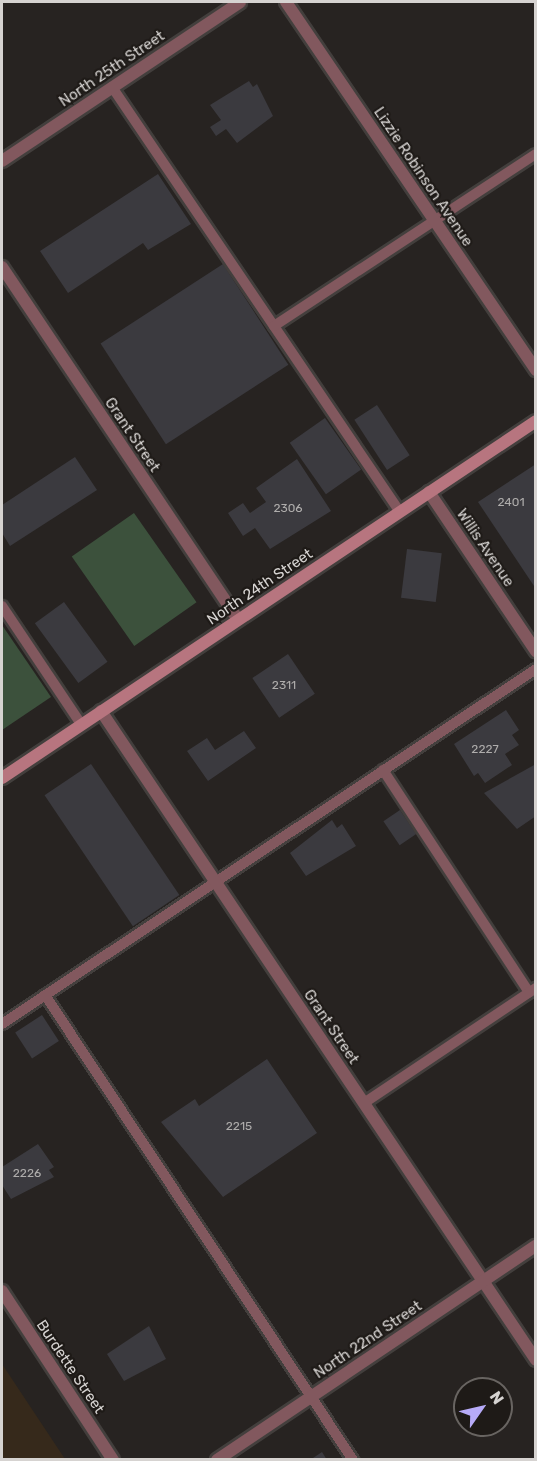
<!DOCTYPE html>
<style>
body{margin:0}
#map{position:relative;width:537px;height:1461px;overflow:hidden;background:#272321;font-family:Rubik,sans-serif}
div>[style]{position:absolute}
.education>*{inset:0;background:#36291b}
.green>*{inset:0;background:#3c513c;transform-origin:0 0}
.building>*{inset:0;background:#3b3a3f;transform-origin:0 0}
.roads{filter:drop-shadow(2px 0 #433f3d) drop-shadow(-2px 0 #433f3d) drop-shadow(0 2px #433f3d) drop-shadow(0 -2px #433f3d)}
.service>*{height:10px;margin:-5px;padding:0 5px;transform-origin:5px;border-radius:5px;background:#82585e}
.minor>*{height:12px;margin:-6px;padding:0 6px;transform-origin:6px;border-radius:6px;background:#82585e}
.secondary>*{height:12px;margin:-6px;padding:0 6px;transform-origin:6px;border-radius:6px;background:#b7757f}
span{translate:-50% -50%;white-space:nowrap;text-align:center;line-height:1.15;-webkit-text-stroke:4.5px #1e1a17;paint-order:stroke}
.number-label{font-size:12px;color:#afadac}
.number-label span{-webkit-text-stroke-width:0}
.street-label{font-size:15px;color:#d6d3d1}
.frame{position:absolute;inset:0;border:3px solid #d6d3d1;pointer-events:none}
.north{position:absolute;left:453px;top:1377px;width:60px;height:60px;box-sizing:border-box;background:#1e1a17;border:2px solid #686461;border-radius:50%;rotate:56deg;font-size:16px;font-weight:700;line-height:24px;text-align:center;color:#d6d3d1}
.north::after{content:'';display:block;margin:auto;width:21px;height:27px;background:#b7abf8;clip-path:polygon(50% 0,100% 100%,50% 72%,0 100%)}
</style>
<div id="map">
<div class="education">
<div style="clip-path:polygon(2px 1364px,65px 1459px,2px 1459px)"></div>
</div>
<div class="green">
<div style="left:134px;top:513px;width:109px;height:76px;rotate:55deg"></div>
<div style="clip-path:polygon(2px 625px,51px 697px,2px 730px)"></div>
</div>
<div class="building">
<div style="clip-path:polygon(249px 81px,253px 87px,257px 84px,273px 116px,237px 143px,226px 129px,216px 136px,210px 127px,221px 120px,210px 105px)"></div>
<div style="clip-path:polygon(158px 174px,191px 224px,148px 250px,143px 243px,68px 293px,40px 251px)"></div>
<div style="left:223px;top:264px;width:120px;height:146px;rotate:57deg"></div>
<div style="left:377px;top:405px;width:60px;height:27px;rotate:57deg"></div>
<div style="left:325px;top:418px;width:63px;height:43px;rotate:55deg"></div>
<div style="clip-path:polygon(75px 457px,97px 490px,10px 546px,2px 533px,2px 505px)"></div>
<div style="clip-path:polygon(297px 459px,331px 511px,270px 549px,255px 528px,243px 536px,228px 513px,243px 503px,250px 513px,266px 502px,256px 488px)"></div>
<div style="clip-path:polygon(536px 464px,536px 589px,478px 502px)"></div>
<div style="left:407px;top:549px;width:35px;height:49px;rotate:7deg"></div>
<div style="left:64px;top:602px;width:74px;height:36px;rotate:54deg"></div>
<div style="left:288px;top:654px;width:48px;height:43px;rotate:56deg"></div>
<div style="clip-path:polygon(506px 710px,519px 730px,512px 735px,519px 745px,505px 754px,512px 765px,485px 783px,478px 773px,474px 776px,454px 744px)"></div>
<div style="clip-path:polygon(244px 731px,256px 748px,208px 781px,187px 751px,207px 738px,215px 750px)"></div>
<div style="left:91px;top:764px;width:158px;height:56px;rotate:56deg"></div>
<div style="clip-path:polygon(536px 764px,536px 816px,517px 829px,484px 793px)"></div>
<div style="left:400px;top:810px;width:29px;height:20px;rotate:56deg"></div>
<div style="clip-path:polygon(332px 820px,337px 828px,342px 824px,356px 846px,306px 876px,290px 853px)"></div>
<div style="left:42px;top:1015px;width:31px;height:32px;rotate:57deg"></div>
<div style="clip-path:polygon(267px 1059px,317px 1133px,223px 1197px,161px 1122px,195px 1099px,199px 1106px)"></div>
<div style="clip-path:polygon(38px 1144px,54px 1167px,49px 1170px,54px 1177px,11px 1199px,2px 1185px,2px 1167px)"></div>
<div style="clip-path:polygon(149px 1326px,166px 1359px,124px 1381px,107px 1354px)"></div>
<div style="clip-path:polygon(322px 1452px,327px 1460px,310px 1460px)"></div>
</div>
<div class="roads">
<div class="service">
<div style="left:112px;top:87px;width:513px;rotate:55.88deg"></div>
<div style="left:274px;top:326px;width:313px;rotate:-33.3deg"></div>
<div style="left:2px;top:606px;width:142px;rotate:56.2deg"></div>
<div style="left:383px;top:770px;width:266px;rotate:56.7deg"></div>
<div style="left:45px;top:995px;width:558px;rotate:56.48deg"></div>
<div style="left:2px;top:1024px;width:641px;rotate:-33.62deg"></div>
<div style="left:364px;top:1103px;width:207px;rotate:-33.8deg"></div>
</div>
<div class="minor">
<div style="left:286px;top:2px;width:445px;rotate:55.8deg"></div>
<div style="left:2px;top:161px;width:286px;rotate:-33.7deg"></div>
<div style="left:2px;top:267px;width:424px;rotate:56.2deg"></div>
<div style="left:429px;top:492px;width:192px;rotate:56.1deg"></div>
<div style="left:101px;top:711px;width:781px;rotate:56.17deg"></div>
<div style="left:2px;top:1291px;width:202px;rotate:56.7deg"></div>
<div style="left:217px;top:1460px;width:384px;rotate:-33.9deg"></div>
</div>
<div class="secondary">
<div style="left:2px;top:778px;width:642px;rotate:-33.76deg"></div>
</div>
</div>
<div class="number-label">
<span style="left:511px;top:503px">2401</span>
<span style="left:288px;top:509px">2306</span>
<span style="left:284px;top:686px">2311</span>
<span style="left:485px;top:750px">2227</span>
<span style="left:239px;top:1127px">2215</span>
<span style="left:27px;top:1174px">2226</span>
</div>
<div class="street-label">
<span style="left:112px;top:69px;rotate:-34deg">North 25th Street</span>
<span style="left:423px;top:177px;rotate:56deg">Lizzie Robinson Avenue</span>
<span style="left:132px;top:435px;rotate:56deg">Grant Street</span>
<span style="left:485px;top:548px;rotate:56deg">Willis Avenue</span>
<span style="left:260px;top:587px;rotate:-34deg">North 24th Street</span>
<span style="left:331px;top:1027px;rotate:56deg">Grant Street</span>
<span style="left:368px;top:1340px;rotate:-34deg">North 22nd Street</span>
<span style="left:70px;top:1367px;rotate:56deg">Burdette Street</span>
</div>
<div class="frame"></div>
<div class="north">N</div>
</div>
